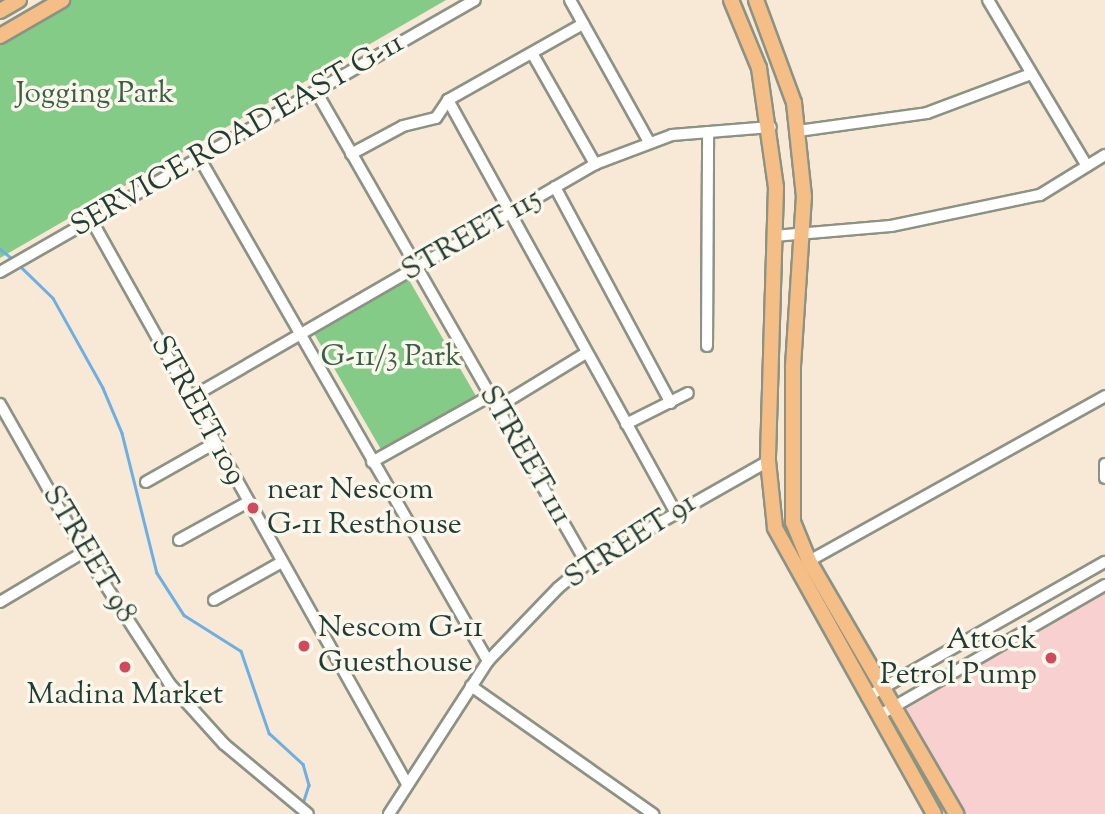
<!DOCTYPE html>
<style>
body{margin:0}
#map{position:relative;width:1105px;height:814px;overflow:hidden;background:#f7e9d5;font-family:"Sorts Mill Goudy",serif}
div>[style]{position:absolute}
.built>*{inset:0;background:#f7d0cf}
.green>*{inset:0;background:#84cb87;transform-origin:0 0}
.stream>*{height:2.5px;margin:-1.25px;padding:0 1.25px;transform-origin:1.25px;border-radius:1.25px;background:#6dafe2}
.roads{filter:drop-shadow(2px 0 #8b9384) drop-shadow(-2px 0 #8b9384) drop-shadow(0 2px #8b9384) drop-shadow(0 -2px #8b9384)}
.minor>*{height:10px;margin:-5px;padding:0 5px;transform-origin:5px;border-radius:5px;background:#fff}
.major>*{height:14px;margin:-7px;padding:0 7px;transform-origin:7px;border-radius:7px;background:#f6be87}
.dots>*{width:19px;height:19px;translate:-50% -50%;box-sizing:border-box;border:4px solid #fbf7ec;border-radius:50%}
span{translate:-50% -50%;white-space:nowrap;text-align:center;line-height:1.15;-webkit-text-stroke:7px #fbf7ec;paint-order:stroke}
.park-label{font-size:30px;color:#386049}
.street-label{font-size:30px;color:#1f3d34}
.poi-label{font-size:30px;color:#1f3d34}
.left{translate:0 -50%;text-align:left}
.right{translate:-100% -50%;text-align:right}
</style>
<div id="map">
<div class="built">
<div style="clip-path:polygon(1105px 592px,1105px 814px,961px 814px,900px 712px)"></div>
</div>
<div class="green">
<div style="clip-path:polygon(54px 0,446px 0,0 258px,0 31px)"></div>
<div style="left:409px;top:280px;width:136px;height:109px;rotate:60deg"></div>
</div>
<div class="stream">
<div style="left:0;top:249px;width:18px;rotate:38deg"></div>
<div style="left:19px;top:265px;width:47px;rotate:44.1deg"></div>
<div style="left:53px;top:298px;width:103px;rotate:60.9deg"></div>
<div style="left:103px;top:388px;width:49px;rotate:67.1deg"></div>
<div style="left:122px;top:433px;width:144px;rotate:76deg"></div>
<div style="left:157px;top:573px;width:50px;rotate:57.3deg"></div>
<div style="left:184px;top:615px;width:67px;rotate:32.3deg"></div>
<div style="left:241px;top:651px;width:87px;rotate:71.1deg"></div>
<div style="left:269px;top:733px;width:46px;rotate:42.4deg"></div>
<div style="left:303px;top:764px;width:22px;rotate:74deg"></div>
<div style="left:309px;top:785px;width:20px;rotate:108deg"></div>
</div>
<div class="roads">
<div class="minor">
<div style="left:570px;top:0;width:160px;rotate:60.9deg"></div>
<div style="left:988px;top:0;width:193px;rotate:59.2deg"></div>
<div style="left:532px;top:53px;width:128px;rotate:60.4deg"></div>
<div style="left:317px;top:93px;width:543px;rotate:60.18deg"></div>
<div style="left:448px;top:100px;width:470px;rotate:61.1deg"></div>
<div style="left:798px;top:131px;width:130px;rotate:-7.9deg"></div>
<div style="left:927px;top:113px;width:111px;rotate:-20.6deg"></div>
<div style="left:351px;top:154px;width:59px;rotate:-28.3deg"></div>
<div style="left:403px;top:126px;width:34px;rotate:-14deg"></div>
<div style="left:436px;top:118px;width:22px;rotate:-56deg"></div>
<div style="left:448px;top:100px;width:155px;rotate:-29.4deg"></div>
<div style="left:200px;top:159px;width:579px;rotate:60.16deg"></div>
<div style="left:555px;top:187px;width:245px;rotate:61.8deg"></div>
<div style="left:92px;top:221px;width:645px;rotate:60.77deg"></div>
<div style="left:774px;top:236px;width:117px;rotate:-4.9deg"></div>
<div style="left:891px;top:226px;width:152px;rotate:-11.8deg"></div>
<div style="left:1040px;top:195px;width:76px;rotate:-31.6deg"></div>
<div style="left:0;top:272px;width:547px;rotate:-29.8deg"></div>
<div style="left:707px;top:346px;width:214px;rotate:-89.7deg"></div>
<div style="left:190px;top:398px;width:468px;rotate:-30deg"></div>
<div style="left:595px;top:164px;width:82px;rotate:-20.6deg"></div>
<div style="left:672px;top:135px;width:99px;rotate:-4.6deg"></div>
<div style="left:0;top:404px;width:170px;rotate:60.4deg"></div>
<div style="left:84px;top:552px;width:156px;rotate:57deg"></div>
<div style="left:169px;top:683px;width:82px;rotate:48deg"></div>
<div style="left:224px;top:744px;width:109px;rotate:39.8deg"></div>
<div style="left:496px;top:408px;width:105px;rotate:-31.4deg"></div>
<div style="left:626px;top:424px;width:69px;rotate:-26.6deg"></div>
<div style="left:372px;top:462px;width:135px;rotate:-29.2deg"></div>
<div style="left:1105px;top:464px;width:14px;rotate:90deg"></div>
<div style="left:146px;top:482px;width:79px;rotate:-29.5deg"></div>
<div style="left:179px;top:540px;width:79px;rotate:-28.8deg"></div>
<div style="left:809px;top:561px;width:339px;rotate:-29.1deg"></div>
<div style="left:214px;top:600px;width:78px;rotate:-29.2deg"></div>
<div style="left:0;top:602px;width:98px;rotate:-30.8deg"></div>
<div style="left:471px;top:686px;width:223px;rotate:35.1deg"></div>
<div style="left:867px;top:697px;width:274px;rotate:-29.6deg"></div>
<div style="left:878px;top:716px;width:262px;rotate:-30deg"></div>
<div style="left:389px;top:814px;width:182px;rotate:-57.1deg"></div>
<div style="left:488px;top:661px;width:101px;rotate:-46.2deg"></div>
<div style="left:558px;top:588px;width:38px;rotate:-40deg"></div>
<div style="left:587px;top:564px;width:208px;rotate:-29.6deg"></div>
</div>
<div class="major">
<div style="left:731px;top:0;width:74px;rotate:67.6deg"></div>
<div style="left:759px;top:68px;width:120px;rotate:81.9deg"></div>
<div style="left:776px;top:187px;width:274px;rotate:91.7deg"></div>
<div style="left:768px;top:461px;width:67px;rotate:84deg"></div>
<div style="left:775px;top:528px;width:327px;rotate:60.9deg"></div>
<div style="left:756px;top:0;width:110px;rotate:69.7deg"></div>
<div style="left:794px;top:103px;width:94px;rotate:83.9deg"></div>
<div style="left:804px;top:196px;width:172px;rotate:93.7deg"></div>
<div style="left:793px;top:368px;width:154px;rotate:90deg"></div>
<div style="left:793px;top:522px;width:42px;rotate:67.7deg"></div>
<div style="left:809px;top:561px;width:293px;rotate:59.8deg"></div>
<div style="left:0;top:11px;width:22px;rotate:-30deg"></div>
<div style="left:0;top:36px;width:72px;rotate:-30.1deg"></div>
</div>
</div>
<div class="dots">
<div style="left:253px;top:508px;background:#d1495b"></div>
<div style="left:304px;top:646px;background:#d1495b"></div>
<div style="left:1051px;top:658px;background:#d1495b"></div>
<div style="left:125px;top:667px;background:#d1495b"></div>
</div>
<div class="park-label">
<span style="left:95px;top:95px">Jogging Park</span>
<span style="left:391px;top:358px">G-11/3 Park</span>
</div>
<div class="street-label">
<span style="left:238px;top:136px;rotate:-30deg">SERVICE ROAD EAST G-11</span>
<span style="left:472px;top:236px;rotate:-30deg">STREET 115</span>
<span style="left:197px;top:411px;rotate:61deg">STREET 109</span>
<span style="left:524px;top:456px;rotate:60deg">STREET 111</span>
<span style="left:631px;top:542px;rotate:-33deg">STREET 91</span>
<span style="left:88px;top:555px;rotate:59deg">STREET 98</span>
</div>
<div class="poi-label">
<span class="left" style="left:267px;top:508px">near Nescom<br>G-11 Resthouse</span>
<span class="left" style="left:318px;top:646px">Nescom G-11<br>Guesthouse</span>
<span class="right" style="left:1037px;top:658px">Attock<br>Petrol Pump</span>
<span style="left:125px;top:696px">Madina Market</span>
</div>
</div>
